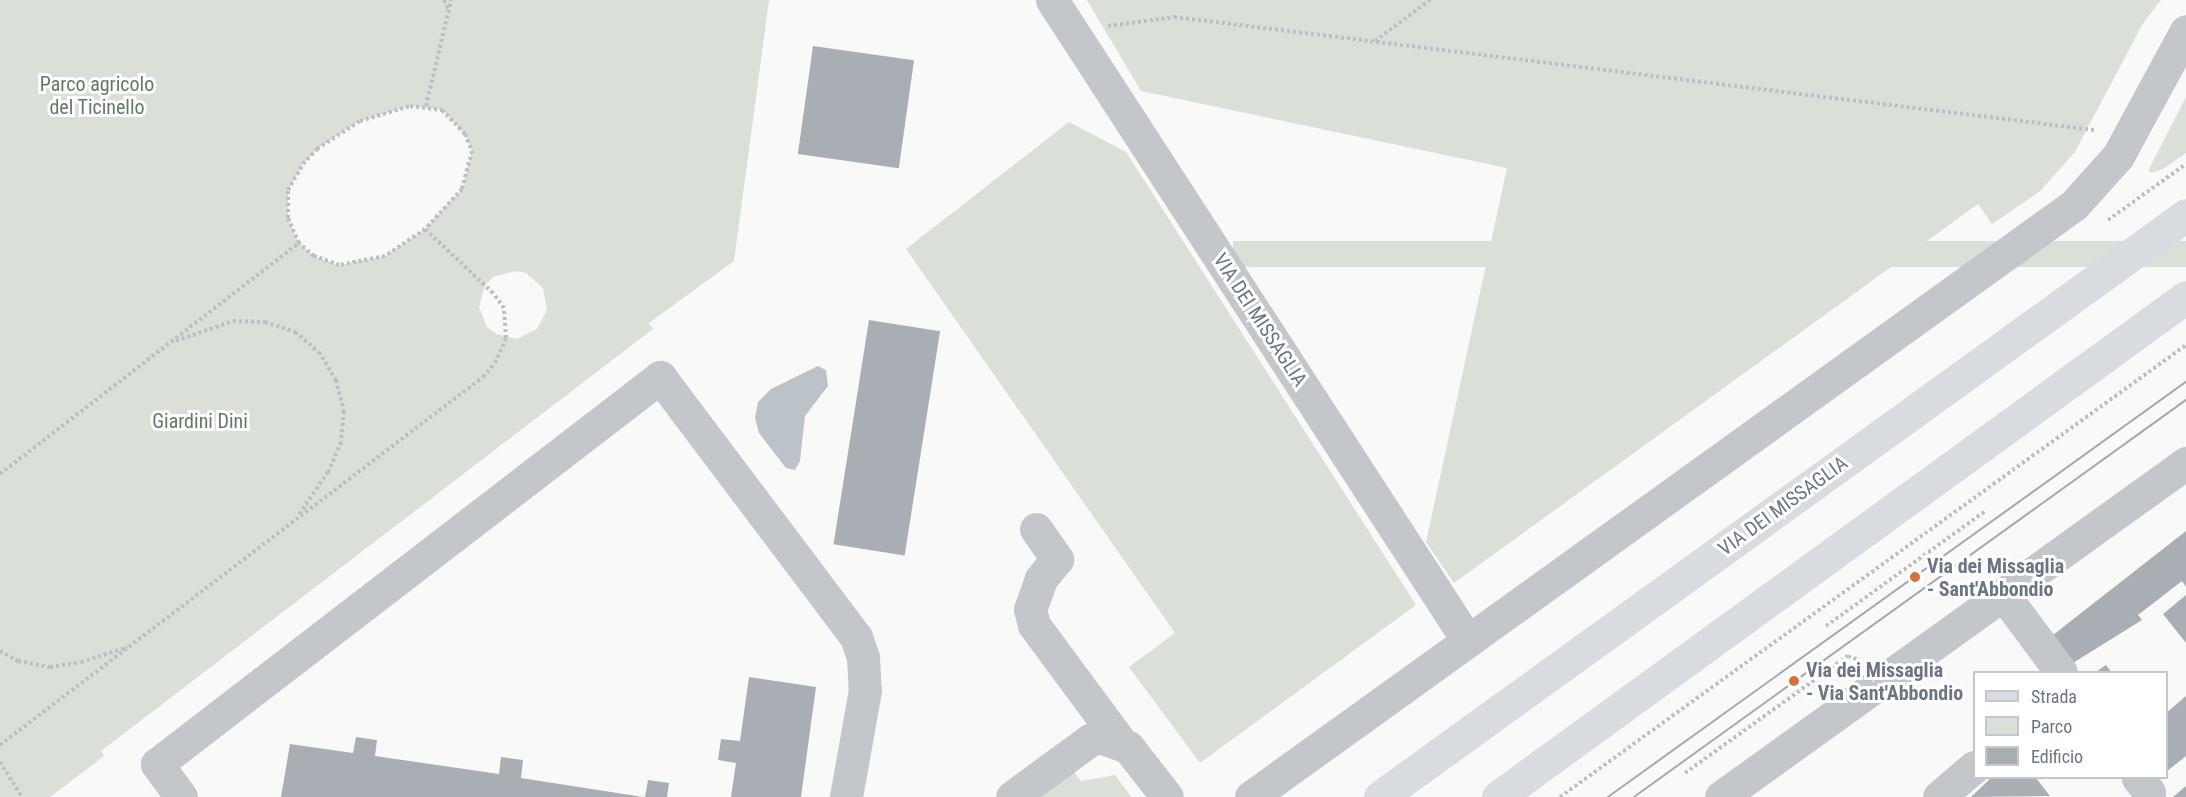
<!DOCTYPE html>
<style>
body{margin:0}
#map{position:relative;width:2186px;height:797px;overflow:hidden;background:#f9f9f7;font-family:"Roboto Condensed",sans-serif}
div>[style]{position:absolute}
.green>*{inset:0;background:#dadfd8;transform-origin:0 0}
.water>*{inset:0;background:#bbc3c8}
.building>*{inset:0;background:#a9aeb5;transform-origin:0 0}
.path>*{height:4px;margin-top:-2px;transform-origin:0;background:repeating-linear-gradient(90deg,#bdbfc2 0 3px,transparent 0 6px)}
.minor>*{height:33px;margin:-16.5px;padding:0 16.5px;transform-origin:16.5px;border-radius:16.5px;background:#c3c6ca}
.major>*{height:33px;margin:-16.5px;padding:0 16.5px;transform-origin:16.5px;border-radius:16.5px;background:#d8dbdf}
.tram>*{height:1.5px;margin:-0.75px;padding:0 0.75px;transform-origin:0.75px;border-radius:0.75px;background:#a5a9af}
.dots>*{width:16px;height:16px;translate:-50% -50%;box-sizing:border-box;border:3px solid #fff;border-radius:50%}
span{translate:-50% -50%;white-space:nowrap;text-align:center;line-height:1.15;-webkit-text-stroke:6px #fff;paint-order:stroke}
.park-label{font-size:20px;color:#667865}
.street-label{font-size:20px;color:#6b7685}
.poi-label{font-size:20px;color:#6b7685;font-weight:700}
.left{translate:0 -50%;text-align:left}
.legend{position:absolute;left:1973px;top:671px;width:195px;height:108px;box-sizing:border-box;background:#fff;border:2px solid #c4c8ce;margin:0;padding:8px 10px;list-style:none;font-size:18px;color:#6b7685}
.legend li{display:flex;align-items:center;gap:12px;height:30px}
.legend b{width:30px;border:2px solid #c4c8ce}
</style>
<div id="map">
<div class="green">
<div style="clip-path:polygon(evenodd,0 0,769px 0,734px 261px,649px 323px,653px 329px,101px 751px,104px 756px,50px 797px,0 797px,0 0,410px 106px,442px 110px,465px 134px,472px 151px,462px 189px,425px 229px,385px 256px,339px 265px,314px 256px,299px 243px,288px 218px,288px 190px,303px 164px,317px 149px,360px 121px,410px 106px,0 0,515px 271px,526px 273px,543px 288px,547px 310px,537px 329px,517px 339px,496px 334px,487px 327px,479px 307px,485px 285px,493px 277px,515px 271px)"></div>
<div style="clip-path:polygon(1087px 0,2161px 0,2142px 25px,2075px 152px,2040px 191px,1992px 224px,1978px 204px,1454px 583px,1426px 542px,1507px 168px,1141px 91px)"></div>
<div style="clip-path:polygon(2186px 97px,2186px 153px,2163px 169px,2150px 173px,2149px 169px)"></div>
<div style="clip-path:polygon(1069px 122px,1126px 152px,1416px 605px,1200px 763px,1129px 667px,1175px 633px,906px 249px)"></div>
<div style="left:2186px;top:241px;width:26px;height:953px;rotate:90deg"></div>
<div style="clip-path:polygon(1074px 772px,1081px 781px,1115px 775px,1131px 797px,1040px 797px)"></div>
</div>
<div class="water">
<div style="clip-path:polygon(818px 366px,826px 370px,828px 386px,805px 416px,800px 461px,795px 470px,786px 468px,759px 433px,755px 418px,758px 402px,771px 389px)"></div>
</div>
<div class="building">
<div style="left:813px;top:46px;width:102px;height:109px;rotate:8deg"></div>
<div style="left:869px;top:320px;width:72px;height:227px;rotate:9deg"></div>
<div style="clip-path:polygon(2186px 531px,2186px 587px,2182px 581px,2138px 615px,2142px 620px,2073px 663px,2053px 635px)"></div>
<div style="clip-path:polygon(2186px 595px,2186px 643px,2163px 614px)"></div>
<div style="clip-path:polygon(2106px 665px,2111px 672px,2096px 672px)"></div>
<div style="clip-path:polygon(749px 677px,816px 687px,801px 797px,731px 797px,736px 763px,718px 760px,721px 739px,740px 741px)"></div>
<div style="clip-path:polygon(2186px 696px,2186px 756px,2166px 772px,2166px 713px)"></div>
<div style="clip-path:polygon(356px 737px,377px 740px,375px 756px,499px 774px,501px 757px,523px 760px,521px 778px,643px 797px,281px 797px,290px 744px,353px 753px)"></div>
<div style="clip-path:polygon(1991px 778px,2036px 778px,2050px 796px,1971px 797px)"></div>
<div style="clip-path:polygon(648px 780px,669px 783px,667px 797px,645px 797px)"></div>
<div style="clip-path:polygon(2186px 786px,2186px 797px,2173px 797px)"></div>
</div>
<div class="path">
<div style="left:444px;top:0;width:10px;rotate:66deg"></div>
<div style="left:1108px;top:26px;width:67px;rotate:-7.8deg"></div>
<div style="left:1174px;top:17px;width:927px;rotate:7deg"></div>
<div style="left:1375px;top:41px;width:69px;rotate:-36.7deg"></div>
<div style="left:410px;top:106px;width:32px;rotate:7deg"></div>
<div style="left:442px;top:110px;width:33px;rotate:46deg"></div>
<div style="left:465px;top:134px;width:18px;rotate:68deg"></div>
<div style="left:472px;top:151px;width:39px;rotate:105deg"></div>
<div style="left:462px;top:189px;width:54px;rotate:132.8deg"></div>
<div style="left:425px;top:229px;width:48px;rotate:146deg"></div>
<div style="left:385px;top:256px;width:47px;rotate:168.9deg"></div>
<div style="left:339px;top:265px;width:27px;rotate:-160deg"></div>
<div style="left:314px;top:256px;width:20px;rotate:-139deg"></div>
<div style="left:299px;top:243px;width:27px;rotate:-114deg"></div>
<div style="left:288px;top:218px;width:28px;rotate:-90deg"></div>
<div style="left:288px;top:190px;width:30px;rotate:-60deg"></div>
<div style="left:303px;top:164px;width:21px;rotate:-47deg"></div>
<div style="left:317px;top:149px;width:51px;rotate:-33.1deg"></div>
<div style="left:360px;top:121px;width:52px;rotate:-16.7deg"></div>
<div style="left:426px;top:106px;width:109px;rotate:-76.7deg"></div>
<div style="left:2108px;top:220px;width:96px;rotate:-35.7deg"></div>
<div style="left:176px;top:341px;width:60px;rotate:-19.3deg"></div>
<div style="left:233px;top:321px;width:32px;rotate:2deg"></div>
<div style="left:265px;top:322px;width:32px;rotate:18deg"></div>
<div style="left:295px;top:332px;width:31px;rotate:40deg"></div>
<div style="left:319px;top:352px;width:33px;rotate:59deg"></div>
<div style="left:336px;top:380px;width:32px;rotate:76deg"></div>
<div style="left:344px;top:411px;width:31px;rotate:96deg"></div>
<div style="left:341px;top:442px;width:33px;rotate:113deg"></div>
<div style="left:328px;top:472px;width:53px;rotate:124.3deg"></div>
<div style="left:0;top:474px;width:378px;rotate:-37.7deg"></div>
<div style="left:1826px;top:626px;width:198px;rotate:-35.8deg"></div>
<div style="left:0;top:651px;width:21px;rotate:29deg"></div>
<div style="left:18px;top:661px;width:33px;rotate:11deg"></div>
<div style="left:50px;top:667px;width:31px;rotate:-9deg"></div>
<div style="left:81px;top:662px;width:49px;rotate:-17.7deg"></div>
<div style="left:0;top:745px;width:607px;rotate:-37.3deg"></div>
<div style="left:483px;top:377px;width:18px;rotate:-49deg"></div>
<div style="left:495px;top:363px;width:27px;rotate:-66deg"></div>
<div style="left:506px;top:338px;width:30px;rotate:-94deg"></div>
<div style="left:504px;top:308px;width:19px;rotate:-126deg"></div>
<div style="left:493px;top:293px;width:93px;rotate:-136.7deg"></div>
<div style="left:0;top:762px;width:41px;rotate:57.8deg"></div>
<div style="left:1685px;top:773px;width:201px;rotate:-35.7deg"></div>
<div style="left:1848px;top:656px;width:9px;rotate:21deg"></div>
<div style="left:1560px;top:797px;width:772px;rotate:-35.83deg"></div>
</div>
<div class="minor">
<div style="left:1052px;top:0;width:764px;rotate:57.02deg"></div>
<div style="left:1036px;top:529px;width:37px;rotate:55deg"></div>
<div style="left:1057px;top:559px;width:26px;rotate:129deg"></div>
<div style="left:1041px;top:579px;width:32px;rotate:110deg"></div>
<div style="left:1030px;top:609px;width:16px;rotate:76deg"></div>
<div style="left:1034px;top:625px;width:143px;rotate:53.5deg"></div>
<div style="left:2003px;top:594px;width:97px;rotate:53.4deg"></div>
<div style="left:2138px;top:778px;width:18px;rotate:52deg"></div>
<div style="left:181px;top:797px;width:41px;rotate:-126deg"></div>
<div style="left:157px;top:764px;width:635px;rotate:-37.57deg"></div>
<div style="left:660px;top:377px;width:326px;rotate:53deg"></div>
<div style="left:856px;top:637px;width:21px;rotate:71deg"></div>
<div style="left:863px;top:657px;width:33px;rotate:87deg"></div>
<div style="left:865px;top:690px;width:109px;rotate:100.1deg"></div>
<div style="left:1012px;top:797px;width:97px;rotate:-36.2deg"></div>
<div style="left:1090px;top:740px;width:10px;rotate:-17deg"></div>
<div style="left:1100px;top:737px;width:30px;rotate:20deg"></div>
<div style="left:1128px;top:747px;width:63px;rotate:52deg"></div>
<div style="left:1251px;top:797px;width:1014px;rotate:-35.73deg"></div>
<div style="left:2074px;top:205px;width:66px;rotate:-48.1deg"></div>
<div style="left:2118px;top:156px;width:142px;rotate:-61.5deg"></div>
<div style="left:1721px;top:797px;width:573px;rotate:-35.69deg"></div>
<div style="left:1939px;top:797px;width:46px;rotate:-40.6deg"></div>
</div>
<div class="major">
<div style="left:1380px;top:797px;width:994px;rotate:-35.83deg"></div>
<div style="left:1498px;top:797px;width:850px;rotate:-36.01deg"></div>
</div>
<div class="tram">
<div style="left:1608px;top:797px;width:712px;rotate:-35.68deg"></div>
<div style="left:1634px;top:797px;width:680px;rotate:-35.72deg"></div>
</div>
<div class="dots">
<div style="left:1915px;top:577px;background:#d2733e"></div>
<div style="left:1794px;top:681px;background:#d2733e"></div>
</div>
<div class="park-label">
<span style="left:97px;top:96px">Parco agricolo<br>del Ticinello</span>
<span style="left:200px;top:421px">Giardini Dini</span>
</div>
<div class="street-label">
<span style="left:1260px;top:320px;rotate:57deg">VIA DEI MISSAGLIA</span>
<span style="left:1783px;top:506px;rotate:-36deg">VIA DEI MISSAGLIA</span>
</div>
<div class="poi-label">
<span class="left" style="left:1927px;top:578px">Via dei Missaglia<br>- Sant'Abbondio</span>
<span class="left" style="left:1806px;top:682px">Via dei Missaglia<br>- Via Sant'Abbondio</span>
</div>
<ul class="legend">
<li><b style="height:8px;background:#d8dbdf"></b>Strada</li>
<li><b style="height:16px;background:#dadfd8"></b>Parco</li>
<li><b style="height:16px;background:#a9aeb5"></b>Edificio</li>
</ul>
</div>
